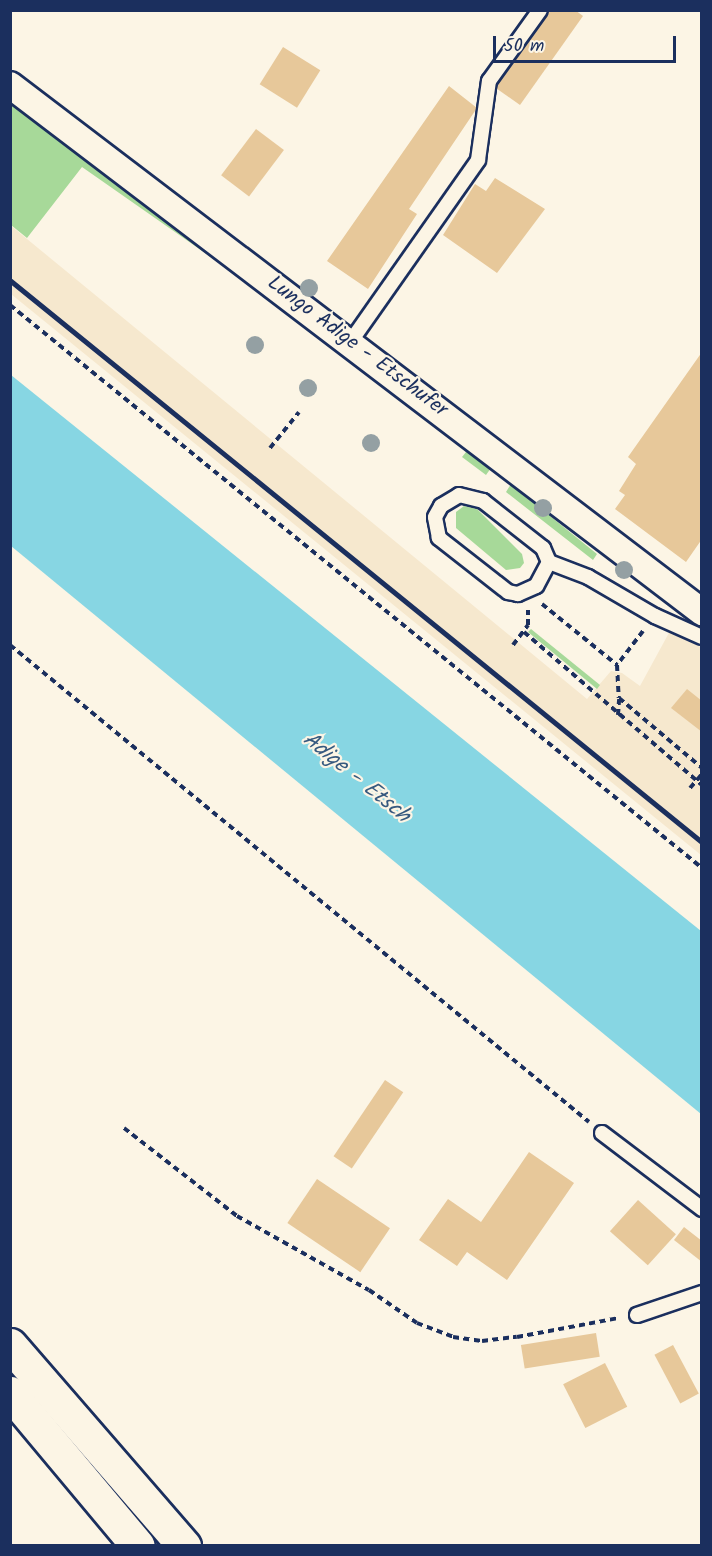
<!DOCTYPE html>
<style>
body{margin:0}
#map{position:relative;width:712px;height:1556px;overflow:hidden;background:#fcf5e5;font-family:Kalam,sans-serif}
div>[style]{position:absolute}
.built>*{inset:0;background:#f6e8ce}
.green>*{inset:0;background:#a7d999}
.water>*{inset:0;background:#87d6e3}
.building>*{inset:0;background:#e7c89a;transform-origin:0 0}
.path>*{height:4px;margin-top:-2px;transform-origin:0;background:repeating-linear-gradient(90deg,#1b2f5e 0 6px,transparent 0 10.5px)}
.roads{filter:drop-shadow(2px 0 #1b2f5e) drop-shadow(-2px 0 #1b2f5e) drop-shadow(0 2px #1b2f5e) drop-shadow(0 -2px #1b2f5e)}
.service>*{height:14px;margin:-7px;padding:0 7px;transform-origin:7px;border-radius:7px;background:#fcf5e5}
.minor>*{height:26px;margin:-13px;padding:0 13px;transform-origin:13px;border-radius:13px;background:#fcf5e5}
.trunk>*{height:33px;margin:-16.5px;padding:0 16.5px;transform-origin:16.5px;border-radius:16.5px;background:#fcf5e5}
.rail>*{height:4.5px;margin:-2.25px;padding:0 2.25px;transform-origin:2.25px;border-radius:2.25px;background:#1b2f5e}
.trees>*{width:18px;height:18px;margin:-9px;border-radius:50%;background:#94a0a3}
span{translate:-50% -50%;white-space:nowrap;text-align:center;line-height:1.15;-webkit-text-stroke:4.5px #fcf5e5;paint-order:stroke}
.street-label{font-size:21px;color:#1b2f5e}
.water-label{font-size:22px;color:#36597f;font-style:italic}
.frame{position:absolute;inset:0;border:12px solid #1b2f5e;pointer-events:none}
.scale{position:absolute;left:493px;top:36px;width:183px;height:27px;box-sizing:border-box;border:3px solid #1b2f5e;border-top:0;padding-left:8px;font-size:18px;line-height:21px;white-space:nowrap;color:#1b2f5e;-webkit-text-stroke:4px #fcf5e5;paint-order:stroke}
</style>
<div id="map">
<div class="built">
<div style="clip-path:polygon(10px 225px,587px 699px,611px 671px,622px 673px,640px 686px,670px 631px,701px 647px,701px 855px,11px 294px)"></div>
</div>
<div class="green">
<div style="clip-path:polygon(10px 91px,557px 505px,550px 516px,597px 554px,593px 560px,506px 492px,511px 484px,491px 468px,486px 475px,462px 457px,470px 447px,288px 311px,82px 167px,27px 238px,11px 225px)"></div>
<div style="clip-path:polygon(464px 506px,477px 509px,522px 554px,524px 563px,520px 568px,506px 570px,456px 528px,456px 512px)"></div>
<div style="clip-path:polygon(531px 629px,600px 685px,597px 689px,528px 632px)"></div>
</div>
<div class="water">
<div style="clip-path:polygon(11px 375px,701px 931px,701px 1114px,11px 546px)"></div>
</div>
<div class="building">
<div style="clip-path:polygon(546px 10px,575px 10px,583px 16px,520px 105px,493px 86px)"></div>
<div style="left:283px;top:47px;width:44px;height:44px;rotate:32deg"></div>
<div style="clip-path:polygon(449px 86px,477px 108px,409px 209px,417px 214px,368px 289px,327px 261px)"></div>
<div style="left:256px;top:129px;width:35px;height:58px;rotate:37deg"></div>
<div style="clip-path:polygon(495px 178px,545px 209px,497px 273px,443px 235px,475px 184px,486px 191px)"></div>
<div style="clip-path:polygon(702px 352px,702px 539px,686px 562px,615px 509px,625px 495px,619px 491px,636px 464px,628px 457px)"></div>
<div style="clip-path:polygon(687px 689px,702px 701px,702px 732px,671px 708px)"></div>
<div style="left:385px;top:1080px;width:22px;height:92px;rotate:34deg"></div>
<div style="clip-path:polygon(529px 1152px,574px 1183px,507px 1280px,467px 1252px,457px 1266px,419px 1240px,448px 1199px,481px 1222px)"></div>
<div style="left:317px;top:1179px;width:88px;height:53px;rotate:34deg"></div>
<div style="left:638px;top:1200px;width:51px;height:42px;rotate:42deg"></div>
<div style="clip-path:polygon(684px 1227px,702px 1241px,702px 1262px,674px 1240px)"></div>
<div style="left:596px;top:1333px;width:24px;height:76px;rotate:81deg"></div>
<div style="left:673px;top:1345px;width:55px;height:21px;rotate:62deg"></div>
<div style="left:605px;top:1363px;width:49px;height:47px;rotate:63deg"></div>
</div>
<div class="path">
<div style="left:10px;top:305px;width:892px;rotate:39.13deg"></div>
<div style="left:270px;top:448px;width:46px;rotate:-51.1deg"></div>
<div style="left:542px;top:604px;width:97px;rotate:39.1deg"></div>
<div style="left:643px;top:631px;width:43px;rotate:127.4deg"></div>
<div style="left:617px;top:665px;width:33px;rotate:87deg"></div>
<div style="left:619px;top:698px;width:109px;rotate:40.1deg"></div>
<div style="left:524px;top:632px;width:235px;rotate:40.7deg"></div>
<div style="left:10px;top:645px;width:750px;rotate:39.48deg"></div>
<div style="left:513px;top:645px;width:25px;rotate:-53deg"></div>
<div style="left:528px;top:625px;width:15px;rotate:-90deg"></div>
<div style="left:618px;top:715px;width:16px;rotate:-86deg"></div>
<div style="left:690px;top:788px;width:18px;rotate:-49deg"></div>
<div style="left:124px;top:1128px;width:143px;rotate:37.9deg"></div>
<div style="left:237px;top:1216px;width:151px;rotate:29.3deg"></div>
<div style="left:369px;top:1290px;width:58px;rotate:34.5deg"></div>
<div style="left:417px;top:1323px;width:39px;rotate:21deg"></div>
<div style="left:453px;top:1337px;width:29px;rotate:8deg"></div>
<div style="left:482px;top:1341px;width:35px;rotate:-7deg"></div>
<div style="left:517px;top:1337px;width:104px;rotate:-10.6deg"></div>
</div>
<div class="roads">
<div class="service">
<div style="left:351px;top:341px;width:221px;rotate:-54.9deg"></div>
<div style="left:478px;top:160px;width:80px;rotate:-82.1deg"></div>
<div style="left:489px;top:81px;width:87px;rotate:-54.3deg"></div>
<div style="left:459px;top:495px;width:25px;rotate:14deg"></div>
<div style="left:483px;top:501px;width:76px;rotate:38.1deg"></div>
<div style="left:543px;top:548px;width:15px;rotate:67deg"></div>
<div style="left:549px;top:562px;width:27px;rotate:118deg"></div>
<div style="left:536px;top:586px;width:20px;rotate:156deg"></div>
<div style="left:518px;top:594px;width:10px;rotate:-169deg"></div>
<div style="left:508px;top:592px;width:88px;rotate:-142deg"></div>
<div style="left:439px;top:538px;width:21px;rotate:-101deg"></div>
<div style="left:435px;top:517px;width:13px;rotate:-61deg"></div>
<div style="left:441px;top:506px;width:21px;rotate:-31deg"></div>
<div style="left:549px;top:562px;width:42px;rotate:21deg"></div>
<div style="left:588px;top:577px;width:78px;rotate:30.2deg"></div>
<div style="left:655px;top:616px;width:51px;rotate:24.1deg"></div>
<div style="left:602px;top:1133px;width:126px;rotate:37.2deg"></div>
<div style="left:637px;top:1315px;width:69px;rotate:-18.7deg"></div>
</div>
<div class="minor">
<div style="left:10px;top:85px;width:870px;rotate:37.29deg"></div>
</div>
<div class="trunk">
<div style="left:10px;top:1345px;width:266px;rotate:49.1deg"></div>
<div style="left:10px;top:1393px;width:199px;rotate:50.1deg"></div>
</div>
</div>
<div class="rail">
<div style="left:10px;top:280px;width:891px;rotate:39.08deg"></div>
</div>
<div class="trees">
<div style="left:309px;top:288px"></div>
<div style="left:255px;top:345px"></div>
<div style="left:308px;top:388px"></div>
<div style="left:371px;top:443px"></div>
<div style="left:543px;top:508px"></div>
<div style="left:624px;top:570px"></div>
</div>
<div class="street-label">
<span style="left:357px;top:347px;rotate:37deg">Lungo Adige - Etschufer</span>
</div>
<div class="water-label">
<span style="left:356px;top:778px;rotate:39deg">Adige - Etsch</span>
</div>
<div class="frame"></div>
<div class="scale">50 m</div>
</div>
